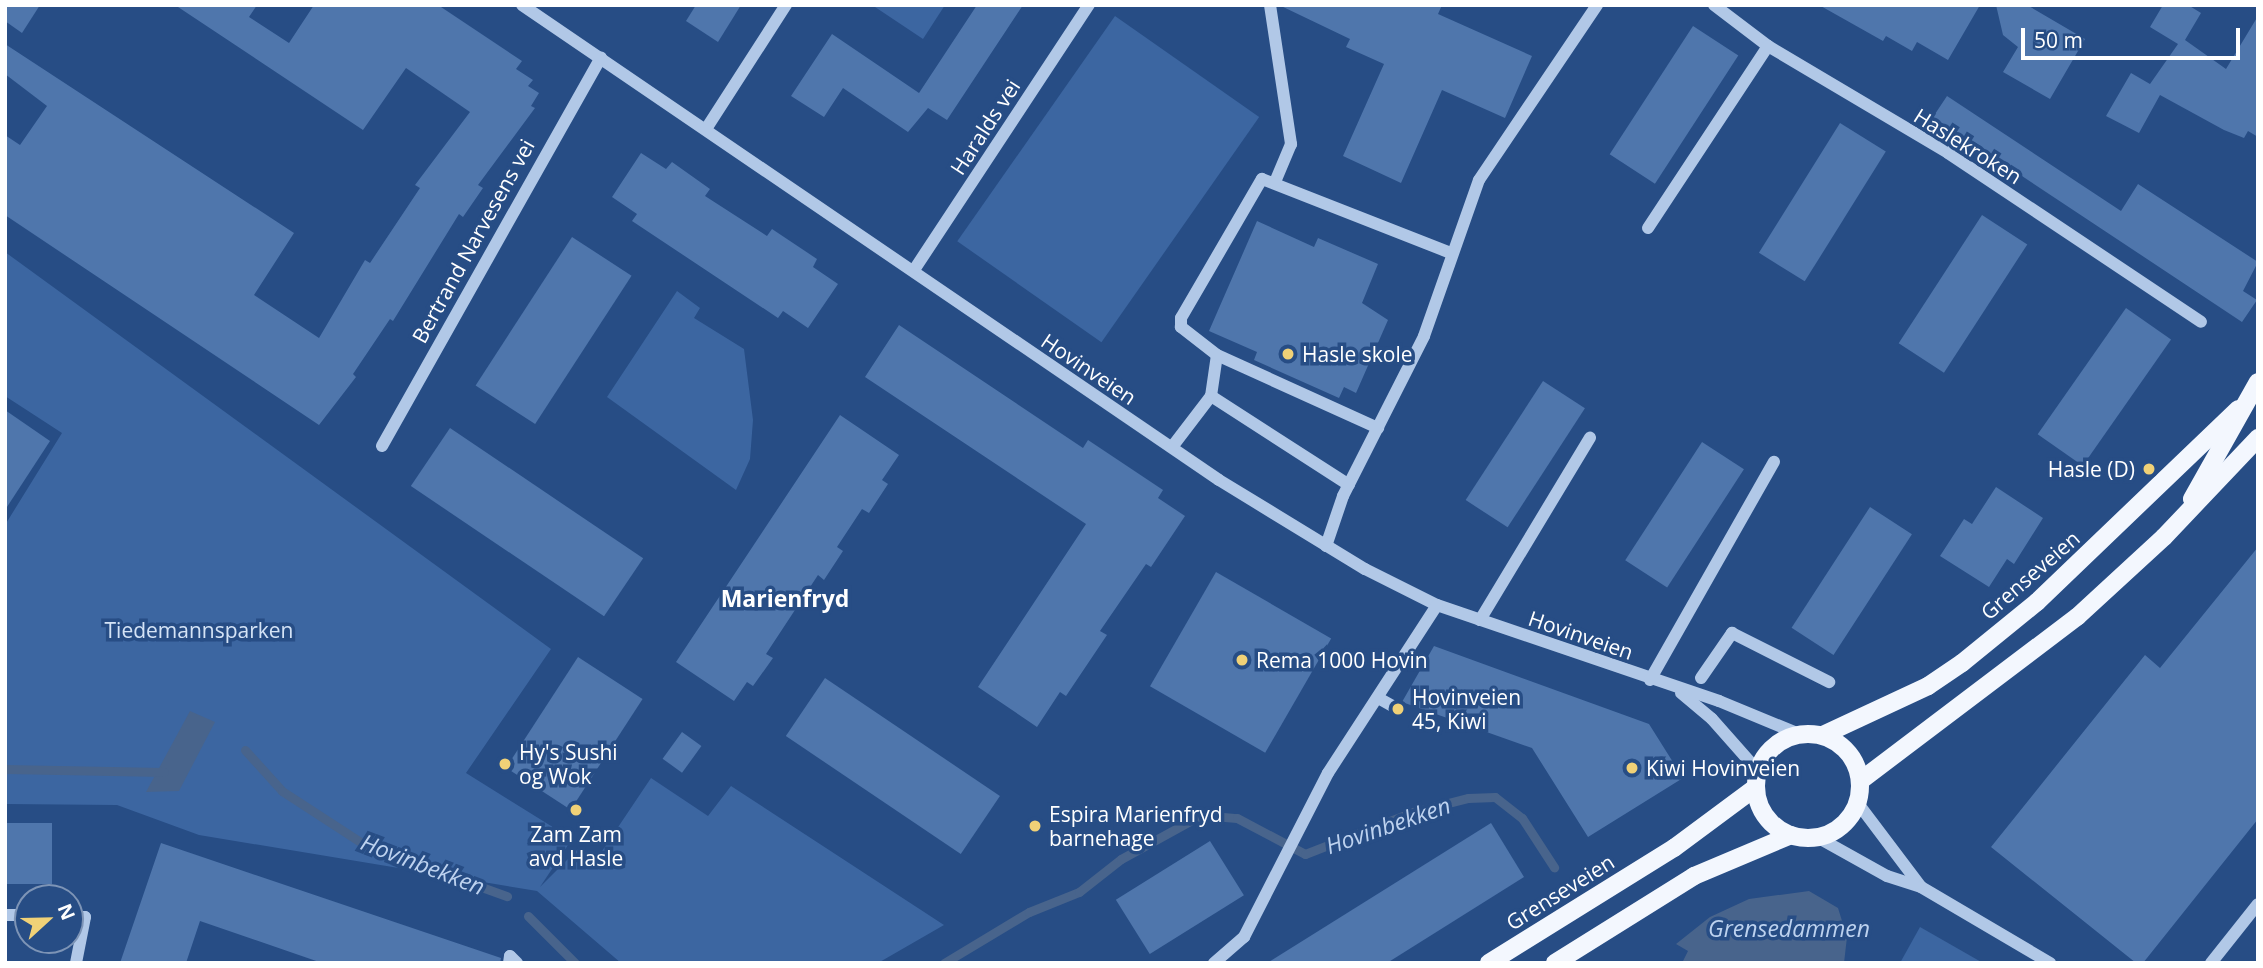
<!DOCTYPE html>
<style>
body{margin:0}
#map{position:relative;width:2263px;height:968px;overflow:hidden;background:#274d85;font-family:"Open Sans",sans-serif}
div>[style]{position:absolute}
.green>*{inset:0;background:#3c66a1;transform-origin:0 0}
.water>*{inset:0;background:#48648c}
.stream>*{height:9px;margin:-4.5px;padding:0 4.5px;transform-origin:4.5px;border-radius:4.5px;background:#48648c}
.building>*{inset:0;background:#4f76ac;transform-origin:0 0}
.minor>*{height:12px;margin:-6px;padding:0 6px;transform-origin:6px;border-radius:6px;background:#b1c8e7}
.major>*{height:18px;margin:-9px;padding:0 9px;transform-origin:9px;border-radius:9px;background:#f3f7fe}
.major>.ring{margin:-9px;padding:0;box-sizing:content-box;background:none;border:18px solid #f3f7fe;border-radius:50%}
.dots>*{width:19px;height:19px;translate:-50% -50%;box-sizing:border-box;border:4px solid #274d85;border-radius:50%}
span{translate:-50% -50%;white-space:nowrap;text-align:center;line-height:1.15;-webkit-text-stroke:7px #274d85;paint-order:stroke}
.street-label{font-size:21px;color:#fff}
.poi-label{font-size:21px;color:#fff}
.left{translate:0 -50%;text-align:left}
.right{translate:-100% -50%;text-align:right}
.park-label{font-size:21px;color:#d4e3f6}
.neighbourhood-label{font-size:23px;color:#fff;font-weight:700}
.water-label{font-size:23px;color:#bdd2ef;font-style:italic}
.frame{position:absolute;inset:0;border:7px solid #fff;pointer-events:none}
.north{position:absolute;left:14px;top:884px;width:70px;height:70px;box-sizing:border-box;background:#274d85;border:2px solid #7d94b6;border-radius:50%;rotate:68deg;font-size:19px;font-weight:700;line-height:28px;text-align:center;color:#fff}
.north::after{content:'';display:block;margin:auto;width:24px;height:32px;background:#f0d177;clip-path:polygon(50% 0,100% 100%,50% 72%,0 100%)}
.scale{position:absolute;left:2021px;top:28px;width:219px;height:32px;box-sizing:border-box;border:4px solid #fff;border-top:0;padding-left:9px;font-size:21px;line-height:24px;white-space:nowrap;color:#fff;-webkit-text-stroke:5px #274d85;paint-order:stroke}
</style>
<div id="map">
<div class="green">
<div style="clip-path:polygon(872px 5px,945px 5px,923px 39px)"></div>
<div style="left:1115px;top:16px;width:176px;height:275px;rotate:35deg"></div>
<div style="clip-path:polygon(5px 252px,551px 649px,466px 773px,572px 839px,540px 887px,578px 849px,596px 860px,651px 778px,708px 816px,731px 786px,944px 925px,878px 963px,621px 963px,537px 891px,199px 835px,117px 805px,5px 804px,5px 525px,62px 433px,5px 396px)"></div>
<div style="clip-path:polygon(677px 291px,700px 308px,694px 318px,744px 349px,753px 420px,750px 459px,736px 490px,607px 397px)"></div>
<div style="clip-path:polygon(1920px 927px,1983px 963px,1900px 963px)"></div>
</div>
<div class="water">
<div style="clip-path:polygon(190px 711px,215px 722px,179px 791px,146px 792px)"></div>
<div style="clip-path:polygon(1809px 891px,1838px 908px,1847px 937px,1844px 963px,1682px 963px,1688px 951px,1676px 944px,1710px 917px,1749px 899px)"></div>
</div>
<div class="stream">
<div style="left:245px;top:750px;width:55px;rotate:47.9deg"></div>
<div style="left:282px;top:791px;width:99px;rotate:33deg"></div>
<div style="left:365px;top:845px;width:151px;rotate:19.8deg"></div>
<div style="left:5px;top:769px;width:159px;rotate:1.1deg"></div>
<div style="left:528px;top:916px;width:66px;rotate:45deg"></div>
<div style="left:944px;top:963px;width:99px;rotate:-31deg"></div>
<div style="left:1029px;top:912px;width:54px;rotate:-21.8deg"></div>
<div style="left:1079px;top:892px;width:53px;rotate:-38.2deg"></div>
<div style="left:1121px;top:859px;width:91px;rotate:-28.8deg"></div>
<div style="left:1201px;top:815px;width:36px;rotate:5deg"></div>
<div style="left:1237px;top:818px;width:77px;rotate:27.9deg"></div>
<div style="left:1305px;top:854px;width:116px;rotate:-21.3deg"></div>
<div style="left:1413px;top:812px;width:57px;rotate:-14.3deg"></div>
<div style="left:1468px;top:798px;width:27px;rotate:-2deg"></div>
<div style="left:1495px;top:797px;width:34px;rotate:38deg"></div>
<div style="left:1522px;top:818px;width:59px;rotate:56.9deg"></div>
</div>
<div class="building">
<div style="clip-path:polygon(5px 5px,40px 5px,22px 33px,5px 21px)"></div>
<div style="clip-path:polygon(175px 5px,257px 5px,249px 17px,289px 43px,314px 5px,438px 5px,522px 61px,516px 69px,533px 80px,528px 86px,539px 93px,531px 106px,535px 108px,478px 185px,483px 188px,463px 217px,459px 214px,393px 321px,390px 319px,353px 374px,356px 377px,319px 425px,5px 215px,5px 135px,20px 145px,47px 106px,5px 74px,5px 44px,294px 233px,254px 295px,319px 338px,365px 260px,370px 263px,420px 188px,415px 185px,470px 112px,406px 68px,363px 130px)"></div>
<div style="clip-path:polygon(696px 5px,741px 5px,718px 42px,686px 21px)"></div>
<div style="clip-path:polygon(977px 5px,1023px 5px,947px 120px,928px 108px,908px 132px,843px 88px,824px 117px,791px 96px,832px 34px,919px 93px)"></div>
<div style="clip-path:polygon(1279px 5px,1442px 5px,1438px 14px,1532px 56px,1505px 118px,1442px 90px,1401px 183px,1343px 156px,1384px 64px,1346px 47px,1350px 39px)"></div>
<div style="clip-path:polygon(1819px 5px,1980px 5px,1948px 60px,1917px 42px,1912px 51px,1886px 36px,1883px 41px)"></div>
<div style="clip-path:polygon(1996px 5px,2027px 5px,2085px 39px,2050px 99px,2003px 72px,2018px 47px,2003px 35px)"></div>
<div style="clip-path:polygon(2163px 5px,2188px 5px,2201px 13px,2185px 40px,2226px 69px,2258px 16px,2258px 137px,2248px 131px,2244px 138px,2224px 130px,2160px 95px,2139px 133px,2106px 116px,2131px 73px,2150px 84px,2178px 44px,2150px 27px)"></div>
<div style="left:1693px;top:26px;width:54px;height:153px;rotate:33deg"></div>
<div style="clip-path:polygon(1947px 96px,2121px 211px,2138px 184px,2258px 262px,2243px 291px,2257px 300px,2242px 322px,1933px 117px)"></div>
<div style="left:1840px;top:123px;width:54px;height:153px;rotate:32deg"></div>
<div style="clip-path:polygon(641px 153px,666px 169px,672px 162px,710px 189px,705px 196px,767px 236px,772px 229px,817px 259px,813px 267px,838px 284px,808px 328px,783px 311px,778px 318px,632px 221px,637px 214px,612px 197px)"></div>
<div style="left:1982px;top:215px;width:54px;height:153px;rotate:33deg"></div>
<div style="clip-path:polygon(1257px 221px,1314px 247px,1318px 238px,1378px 264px,1362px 303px,1388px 320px,1356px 393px,1344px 387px,1339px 398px,1254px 360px,1257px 352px,1209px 331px)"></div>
<div style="left:572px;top:237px;width:71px;height:177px;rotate:33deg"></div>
<div style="left:2126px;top:308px;width:55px;height:154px;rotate:35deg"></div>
<div style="clip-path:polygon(899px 325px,1083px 448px,1088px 440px,1163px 490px,1158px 498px,1185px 516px,1151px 567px,1146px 564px,1100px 631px,1107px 635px,1066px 696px,1060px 692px,1037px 727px,978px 687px,1086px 524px,865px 377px)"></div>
<div style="left:1543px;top:381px;width:50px;height:142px;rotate:33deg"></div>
<div style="clip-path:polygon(5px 410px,50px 441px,5px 510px)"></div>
<div style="clip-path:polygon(840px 415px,899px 455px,882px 480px,888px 484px,869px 513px,862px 509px,837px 547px,843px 551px,824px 580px,818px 575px,766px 654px,773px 658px,753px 686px,747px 682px,734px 701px,676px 662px)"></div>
<div style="left:450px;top:428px;width:233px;height:70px;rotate:34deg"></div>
<div style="left:1702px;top:442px;width:50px;height:141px;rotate:33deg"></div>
<div style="clip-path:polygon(1996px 487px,2043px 518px,2014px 564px,2007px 559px,1989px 587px,1940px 556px,1964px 519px,1972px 524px)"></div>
<div style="left:1870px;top:507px;width:50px;height:144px;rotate:33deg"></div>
<div style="clip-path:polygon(2258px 547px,2258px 819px,2143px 963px,2136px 963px,1991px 847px,2145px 655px,2160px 668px)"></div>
<div style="left:1216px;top:572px;width:133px;height:132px;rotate:30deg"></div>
<div style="clip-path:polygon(1434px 646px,1649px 724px,1683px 778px,1588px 837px,1532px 748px,1402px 702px)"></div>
<div style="left:578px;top:657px;width:77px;height:132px;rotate:33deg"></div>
<div style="left:825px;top:678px;width:211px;height:70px;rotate:34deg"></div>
<div style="left:682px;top:732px;width:24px;height:33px;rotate:36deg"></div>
<div style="left:5px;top:823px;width:47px;height:61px"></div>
<div style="clip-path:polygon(1491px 823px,1524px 877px,1387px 963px,1267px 963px)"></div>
<div style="left:1210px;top:841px;width:64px;height:111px;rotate:58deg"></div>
<div style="clip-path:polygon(161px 843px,501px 958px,500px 963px,322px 963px,200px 921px,186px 963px,120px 963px)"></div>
</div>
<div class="minor">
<div style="left:522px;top:5px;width:843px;rotate:34.27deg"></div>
<div style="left:1219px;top:480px;width:171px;rotate:31.4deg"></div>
<div style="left:1365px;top:569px;width:80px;rotate:26.6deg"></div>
<div style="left:1437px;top:605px;width:298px;rotate:18.8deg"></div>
<div style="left:1719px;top:701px;width:87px;rotate:22.4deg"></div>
<div style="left:1270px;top:5px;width:141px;rotate:81.4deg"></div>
<div style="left:1291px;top:144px;width:41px;rotate:112.8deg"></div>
<div style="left:1714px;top:5px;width:68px;rotate:37.2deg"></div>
<div style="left:1768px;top:46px;width:209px;rotate:30.7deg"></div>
<div style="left:1948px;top:153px;width:304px;rotate:33.7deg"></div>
<div style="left:706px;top:129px;width:148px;rotate:-57.2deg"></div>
<div style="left:1648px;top:228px;width:218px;rotate:-56.6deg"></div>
<div style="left:914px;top:270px;width:318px;rotate:-56.6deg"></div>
<div style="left:1217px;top:355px;width:177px;rotate:24.4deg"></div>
<div style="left:1211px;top:396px;width:41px;rotate:-81.7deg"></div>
<div style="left:1217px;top:355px;width:46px;rotate:-142.1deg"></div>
<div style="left:1181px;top:327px;width:9px;rotate:-90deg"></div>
<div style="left:1181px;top:318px;width:161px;rotate:-59.8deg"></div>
<div style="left:1262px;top:179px;width:203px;rotate:21.4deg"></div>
<div style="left:382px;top:446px;width:446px;rotate:-60.6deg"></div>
<div style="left:1172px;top:447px;width:64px;rotate:-52.6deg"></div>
<div style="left:1211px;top:396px;width:164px;rotate:32.8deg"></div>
<div style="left:1326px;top:546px;width:53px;rotate:-71.2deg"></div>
<div style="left:1343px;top:496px;width:179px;rotate:-63.1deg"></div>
<div style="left:1424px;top:336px;width:165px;rotate:-70.6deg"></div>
<div style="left:1479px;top:180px;width:211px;rotate:-56deg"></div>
<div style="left:1480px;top:620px;width:213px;rotate:-58.9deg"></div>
<div style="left:1701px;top:678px;width:55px;rotate:-55.4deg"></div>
<div style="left:1732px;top:633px;width:109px;rotate:26.8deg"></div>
<div style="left:1650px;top:680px;width:251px;rotate:-60.4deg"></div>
<div style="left:1681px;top:693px;width:40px;rotate:40deg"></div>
<div style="left:1712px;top:719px;width:69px;rotate:48.5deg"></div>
<div style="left:1380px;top:699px;width:21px;rotate:29deg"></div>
<div style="left:1857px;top:802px;width:106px;rotate:53deg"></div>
<div style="left:1817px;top:837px;width:80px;rotate:29.1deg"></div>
<div style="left:1887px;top:876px;width:36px;rotate:18deg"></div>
<div style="left:1921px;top:887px;width:150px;rotate:30.5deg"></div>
<div style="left:5px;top:915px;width:23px"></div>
<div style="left:70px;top:917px;width:15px"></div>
<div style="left:85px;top:917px;width:47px;rotate:101.1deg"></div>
<div style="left:509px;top:963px;width:7px;rotate:-82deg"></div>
<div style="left:510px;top:956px;width:10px;rotate:45deg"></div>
<div style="left:1214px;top:963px;width:40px;rotate:-41deg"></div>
<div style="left:1244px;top:937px;width:184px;rotate:-62.9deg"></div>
<div style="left:1328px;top:773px;width:200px;rotate:-57deg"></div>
<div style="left:2211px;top:963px;width:75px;rotate:-51.5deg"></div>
</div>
<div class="major">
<div style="left:2192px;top:499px;width:134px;rotate:-60.6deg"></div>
<div class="ring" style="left:1756px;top:734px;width:86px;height:86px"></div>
<div style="left:1823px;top:735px;width:116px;rotate:-25deg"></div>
<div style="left:1928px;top:686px;width:41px;rotate:-34.1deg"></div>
<div style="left:1962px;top:663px;width:97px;rotate:-39.1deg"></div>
<div style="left:2037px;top:602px;width:279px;rotate:-43.8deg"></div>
<div style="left:1860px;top:781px;width:272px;rotate:-37.1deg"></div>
<div style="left:2077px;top:617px;width:118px;rotate:-42.6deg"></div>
<div style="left:2164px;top:537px;width:137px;rotate:-46.5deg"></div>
<div style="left:1489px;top:963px;width:218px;rotate:-31.9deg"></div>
<div style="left:1674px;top:848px;width:102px;rotate:-36.6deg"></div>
<div style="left:1555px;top:963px;width:164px;rotate:-32deg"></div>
<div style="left:1694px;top:876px;width:105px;rotate:-22.9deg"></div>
</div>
<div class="dots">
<div style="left:1288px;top:354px;background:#f0d177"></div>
<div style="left:2149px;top:469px;background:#f0d177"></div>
<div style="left:1242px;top:660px;background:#f0d177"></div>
<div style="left:1398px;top:709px;background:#f0d177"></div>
<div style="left:505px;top:764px;background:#f0d177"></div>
<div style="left:1632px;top:768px;background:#f0d177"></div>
<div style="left:576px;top:810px;background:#f0d177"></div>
<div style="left:1035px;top:826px;background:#f0d177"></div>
</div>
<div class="street-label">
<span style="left:985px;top:127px;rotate:-57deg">Haralds vei</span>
<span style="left:1968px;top:146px;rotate:32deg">Haslekroken</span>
<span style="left:473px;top:241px;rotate:-61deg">Bertrand Narvesens vei</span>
<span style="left:1089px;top:369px;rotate:34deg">Hovinveien</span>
<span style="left:2030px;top:575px;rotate:-41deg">Grenseveien</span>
<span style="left:1581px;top:635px;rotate:19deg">Hovinveien</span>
<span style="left:1560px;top:892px;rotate:-32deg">Grenseveien</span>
</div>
<div class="poi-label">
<span class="left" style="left:1302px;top:354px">Hasle skole</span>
<span class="right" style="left:2135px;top:469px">Hasle (D)</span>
<span class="left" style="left:1256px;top:660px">Rema 1000 Hovin</span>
<span class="left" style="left:1412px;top:709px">Hovinveien<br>45, Kiwi</span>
<span class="left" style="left:519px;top:764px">Hy's Sushi<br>og Wok</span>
<span class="left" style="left:1646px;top:768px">Kiwi Hovinveien</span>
<span class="left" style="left:1049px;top:826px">Espira Marienfryd<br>barnehage</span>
<span style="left:576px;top:846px">Zam Zam<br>avd Hasle</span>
</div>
<div class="park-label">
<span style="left:199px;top:630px">Tiedemannsparken</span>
</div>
<div class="neighbourhood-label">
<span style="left:785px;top:598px">Marienfryd</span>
</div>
<div class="water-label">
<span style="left:1388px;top:825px;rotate:-19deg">Hovinbekken</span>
<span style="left:423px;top:864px;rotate:21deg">Hovinbekken</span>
<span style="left:1789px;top:928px">Grensedammen</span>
</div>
<div class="frame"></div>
<div class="north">N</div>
<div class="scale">50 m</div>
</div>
